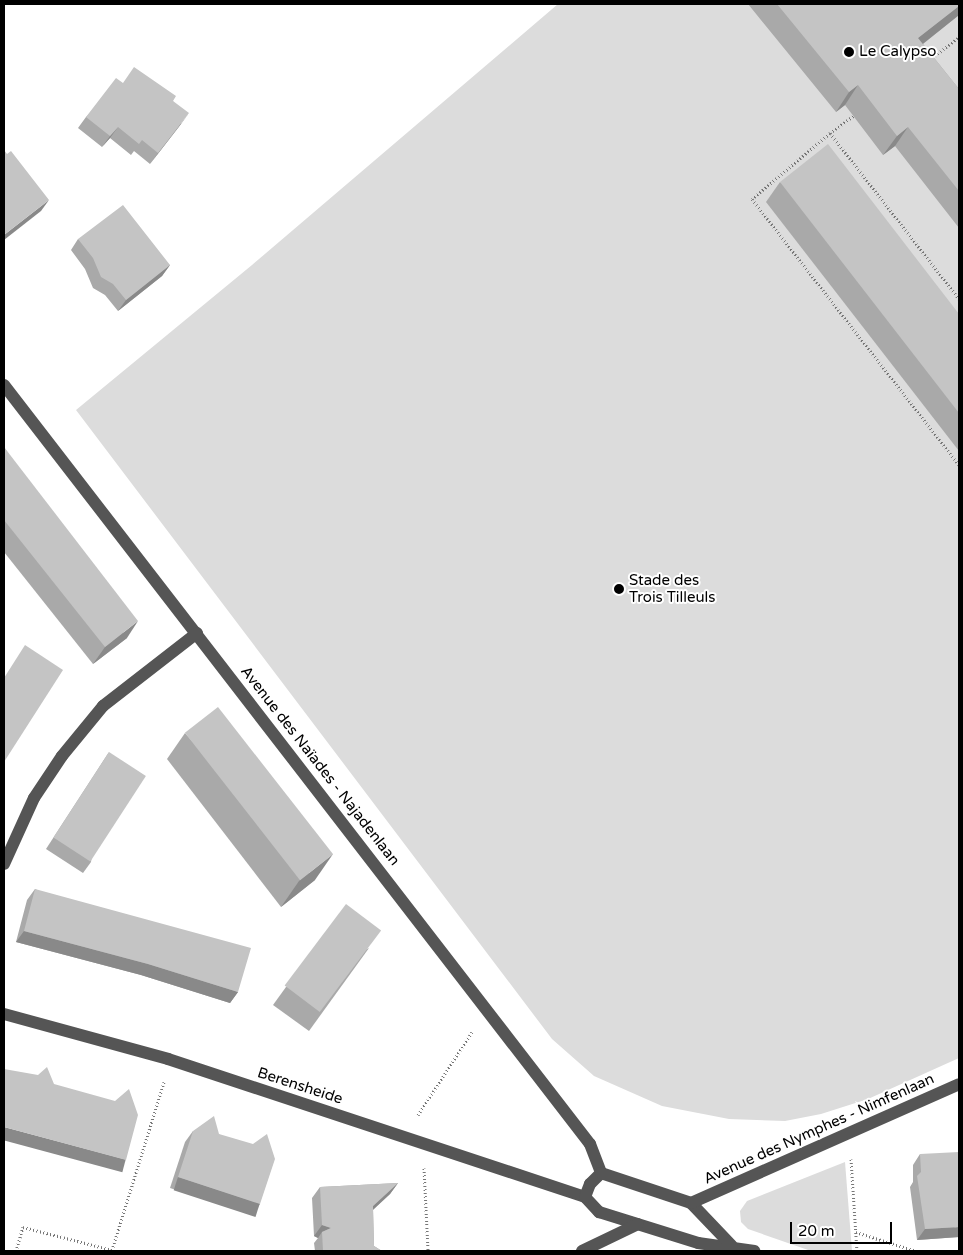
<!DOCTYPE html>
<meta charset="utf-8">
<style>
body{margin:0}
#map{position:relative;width:963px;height:1255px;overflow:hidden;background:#fff;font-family:"Varela Round",sans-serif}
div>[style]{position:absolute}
.green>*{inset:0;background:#dcdcdc}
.path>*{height:3px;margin-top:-1.5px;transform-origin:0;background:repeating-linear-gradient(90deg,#777 0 1px,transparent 0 3.5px)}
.minor>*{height:12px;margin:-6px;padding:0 6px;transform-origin:6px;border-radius:6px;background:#555}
.wall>*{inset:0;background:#a9a9a9}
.shaded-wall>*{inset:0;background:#898989;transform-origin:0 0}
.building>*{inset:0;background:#c4c4c4;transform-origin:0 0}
.dots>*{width:14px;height:14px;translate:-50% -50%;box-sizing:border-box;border:2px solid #fff;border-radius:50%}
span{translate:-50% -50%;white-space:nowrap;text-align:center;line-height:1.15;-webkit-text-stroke:4px #fff;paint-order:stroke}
.poi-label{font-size:15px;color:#000}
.left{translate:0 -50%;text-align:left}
.street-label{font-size:15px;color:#000}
.frame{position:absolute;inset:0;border:5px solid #000;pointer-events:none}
.scale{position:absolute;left:790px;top:1222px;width:102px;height:22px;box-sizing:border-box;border:2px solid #000;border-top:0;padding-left:6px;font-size:15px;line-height:18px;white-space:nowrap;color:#000;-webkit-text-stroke:4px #fff;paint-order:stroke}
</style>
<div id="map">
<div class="green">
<div style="clip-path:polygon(558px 4px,959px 4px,959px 1058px,868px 1099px,821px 1114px,785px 1121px,729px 1119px,662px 1106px,594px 1076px,552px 1039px,76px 410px,252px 265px)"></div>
<div style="clip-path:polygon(845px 1162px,852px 1251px,811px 1251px,748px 1229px,741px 1222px,740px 1211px,747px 1201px)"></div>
</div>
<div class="path">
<div style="left:932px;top:58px;width:34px;rotate:-38deg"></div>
<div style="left:856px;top:114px;width:32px;rotate:144deg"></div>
<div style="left:830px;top:133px;width:210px;rotate:52.1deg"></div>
<div style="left:830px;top:133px;width:102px;rotate:139.8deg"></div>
<div style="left:752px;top:199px;width:337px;rotate:52.1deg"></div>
<div style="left:418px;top:1115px;width:99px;rotate:-57deg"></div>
<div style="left:851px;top:1159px;width:92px;rotate:86.3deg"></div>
<div style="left:424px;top:1168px;width:83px;rotate:87.2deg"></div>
<div style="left:856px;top:1232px;width:63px;rotate:17.6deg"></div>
<div style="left:16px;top:1251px;width:25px;rotate:-74deg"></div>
<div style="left:23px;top:1227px;width:92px;rotate:14.5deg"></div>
<div style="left:112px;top:1250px;width:176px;rotate:-72.8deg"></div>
</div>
<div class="minor">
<div style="left:4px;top:385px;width:959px;rotate:52.33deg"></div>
<div style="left:590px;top:1144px;width:31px;rotate:69deg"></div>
<div style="left:4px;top:864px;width:72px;rotate:-65.6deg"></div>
<div style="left:34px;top:798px;width:50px;rotate:-56.3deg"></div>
<div style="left:62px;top:756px;width:65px;rotate:-50.6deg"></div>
<div style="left:103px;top:706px;width:119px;rotate:-37.8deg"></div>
<div style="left:4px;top:1014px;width:170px;rotate:15.3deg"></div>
<div style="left:168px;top:1059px;width:439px;rotate:18.3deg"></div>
<div style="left:585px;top:1197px;width:21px;rotate:47deg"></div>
<div style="left:599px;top:1212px;width:104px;rotate:17.4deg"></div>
<div style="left:698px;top:1243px;width:57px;rotate:8.1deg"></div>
<div style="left:585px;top:1197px;width:14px;rotate:-69deg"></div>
<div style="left:590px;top:1184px;width:16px;rotate:-45deg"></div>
<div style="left:601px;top:1173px;width:95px;rotate:18.4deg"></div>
<div style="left:691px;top:1203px;width:59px;rotate:46.4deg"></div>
<div style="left:691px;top:1203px;width:293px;rotate:-23.9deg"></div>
<div style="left:582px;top:1251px;width:62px;rotate:-25.7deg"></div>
</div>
<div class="wall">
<div style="clip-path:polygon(748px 4px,959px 4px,959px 15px,923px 44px,959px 89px,959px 228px,895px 146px,883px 155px,845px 105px,836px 112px)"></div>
<div style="clip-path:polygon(123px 83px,173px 101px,181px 124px,150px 164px,134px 151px,131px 155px,110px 138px,102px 147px,78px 128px,86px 117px)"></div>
<div style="clip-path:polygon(780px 182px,959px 314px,959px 451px,766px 202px)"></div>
<div style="clip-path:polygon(78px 239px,170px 265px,162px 276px,118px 311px,105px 295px,93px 288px,85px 269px,71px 250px)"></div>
<div style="clip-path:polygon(4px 447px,127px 638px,93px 664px,4px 552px)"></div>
<div style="clip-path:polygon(185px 733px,315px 880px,281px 907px,167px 759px)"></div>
<div style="clip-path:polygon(109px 752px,91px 862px,83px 873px,46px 849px)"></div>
<div style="clip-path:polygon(35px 889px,238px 992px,230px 1003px,141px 975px,16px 942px,27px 900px)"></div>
<div style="clip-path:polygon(369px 948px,309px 1031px,273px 1005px,286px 987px)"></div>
<div style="clip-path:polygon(193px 1131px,219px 1134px,260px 1204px,252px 1215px,170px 1188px,185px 1142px)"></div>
<div style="clip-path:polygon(920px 1154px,959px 1237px,917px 1240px,910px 1187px,913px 1182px,913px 1165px)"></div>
<div style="clip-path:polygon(398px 1183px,390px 1194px,373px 1210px,374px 1246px,382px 1251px,315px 1251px,314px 1243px,318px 1238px,314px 1236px,312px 1198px,320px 1187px)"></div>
</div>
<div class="shaded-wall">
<div style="clip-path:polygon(959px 6px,959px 15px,905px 58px,918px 38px)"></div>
<div style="clip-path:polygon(858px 85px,845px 105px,836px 112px,849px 92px)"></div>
<div style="clip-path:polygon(189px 113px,181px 124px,150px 164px,158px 153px)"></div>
<div style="clip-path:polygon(118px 127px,110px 138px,102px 147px,110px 136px)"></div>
<div style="clip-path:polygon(908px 127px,895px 146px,883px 155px,897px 136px)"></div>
<div style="clip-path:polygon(49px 200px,41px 211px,4px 240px,4px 235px)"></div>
<div style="clip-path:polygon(170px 265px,162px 276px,118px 311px,126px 300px)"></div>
<div style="clip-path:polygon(138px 621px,127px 638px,93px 664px,105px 647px)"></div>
<div style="clip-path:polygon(333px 854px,315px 880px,281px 907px,299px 881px)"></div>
<div style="clip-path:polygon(24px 931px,148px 964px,238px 992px,230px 1003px,141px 975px,16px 942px)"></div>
<div style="left:4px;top:1127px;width:126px;height:13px;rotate:15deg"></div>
<div style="left:178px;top:1177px;width:86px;height:14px;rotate:18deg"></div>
<div style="clip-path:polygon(398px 1183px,390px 1194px,365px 1217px,373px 1206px)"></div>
<div style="clip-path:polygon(322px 1225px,331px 1228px,322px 1232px,318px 1238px,314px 1236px)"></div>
<div style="clip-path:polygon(959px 1227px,959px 1237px,917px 1240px,925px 1229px)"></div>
</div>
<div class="building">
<div style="clip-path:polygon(777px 4px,959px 4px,959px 6px,918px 38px,959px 89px,959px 191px,908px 127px,897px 136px,858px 85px,849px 92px)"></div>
<div style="clip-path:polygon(134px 67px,176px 96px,173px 101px,189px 113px,158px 153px,142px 140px,139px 144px,118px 127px,110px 136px,86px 117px,116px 78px,123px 83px)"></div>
<div style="clip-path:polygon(828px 144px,959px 314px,959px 413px,780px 182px)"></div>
<div style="clip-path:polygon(4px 150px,7px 154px,11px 151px,49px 200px,4px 235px)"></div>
<div style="clip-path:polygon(123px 205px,170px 265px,126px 300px,113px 284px,101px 277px,93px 258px,78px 239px)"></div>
<div style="clip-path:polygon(4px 447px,138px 621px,105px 647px,4px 520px)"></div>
<div style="clip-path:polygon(25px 645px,63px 670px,4px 762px,4px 678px)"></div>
<div style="left:218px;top:707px;width:187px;height:42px;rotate:52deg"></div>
<div style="left:109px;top:752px;width:44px;height:102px;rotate:33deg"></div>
<div style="clip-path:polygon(35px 889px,251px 948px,238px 992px,148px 964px,24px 931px)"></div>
<div style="left:346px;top:904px;width:44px;height:102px;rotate:37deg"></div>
<div style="clip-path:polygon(47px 1067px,54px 1084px,115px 1101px,129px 1089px,138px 1115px,126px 1160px,4px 1127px,4px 1069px,38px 1075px)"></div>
<div style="clip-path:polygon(214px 1116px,219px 1134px,253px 1144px,267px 1134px,275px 1159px,260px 1204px,178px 1177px,193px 1131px)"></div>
<div style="clip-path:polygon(959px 1152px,959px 1227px,925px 1229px,917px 1176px,921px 1172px,920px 1154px)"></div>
<div style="clip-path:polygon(398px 1183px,373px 1206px,374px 1246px,382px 1251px,323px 1251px,322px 1232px,331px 1228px,322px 1225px,320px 1187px)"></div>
</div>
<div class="dots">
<div style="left:849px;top:52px;background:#000"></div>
<div style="left:619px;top:589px;background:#000"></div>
</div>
<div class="poi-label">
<span class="left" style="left:859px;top:52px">Le Calypso</span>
<span class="left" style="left:629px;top:589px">Stade des<br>Trois Tilleuls</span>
</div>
<div class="street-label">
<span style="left:320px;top:766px;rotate:52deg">Avenue des Naïades - Najadenlaan</span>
<span style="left:300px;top:1086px;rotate:18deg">Berensheide</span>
<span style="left:819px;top:1129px;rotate:-24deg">Avenue des Nymphes - Nimfenlaan</span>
</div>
<div class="frame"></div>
<div class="scale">20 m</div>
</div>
